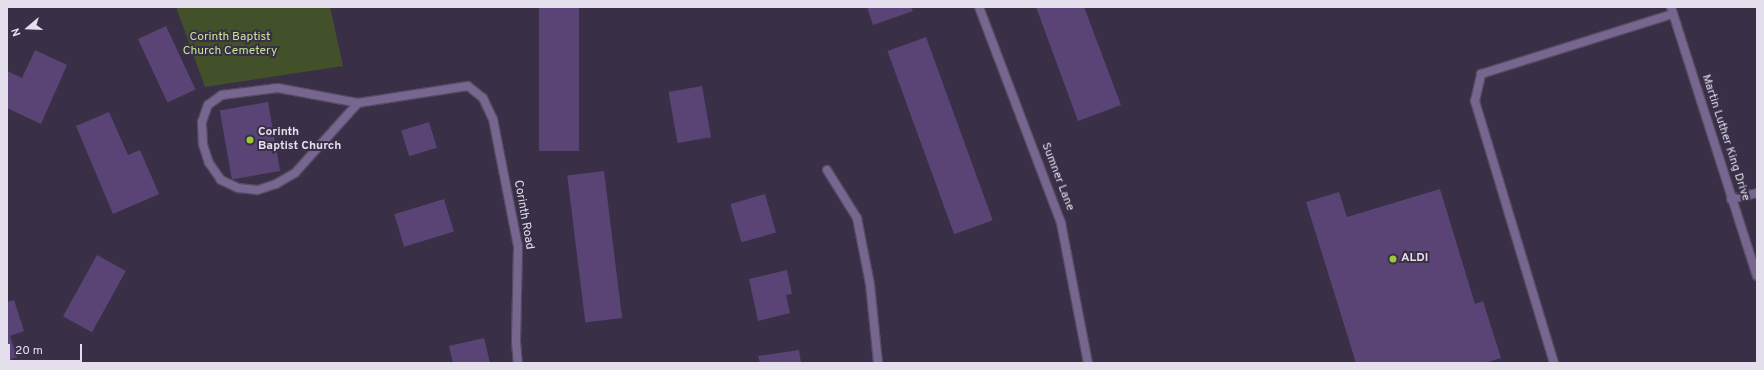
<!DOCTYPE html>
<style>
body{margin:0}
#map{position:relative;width:1764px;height:370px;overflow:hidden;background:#392f46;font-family:Overpass,sans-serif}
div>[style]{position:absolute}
.green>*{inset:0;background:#425129}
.building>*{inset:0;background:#5a4475;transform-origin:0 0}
.roads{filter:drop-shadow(1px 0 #544b61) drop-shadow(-1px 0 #544b61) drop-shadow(0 1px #544b61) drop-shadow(0 -1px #544b61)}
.lane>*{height:8px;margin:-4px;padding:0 4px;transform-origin:4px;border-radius:4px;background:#77668f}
.street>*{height:8px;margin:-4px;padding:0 4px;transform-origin:4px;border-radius:4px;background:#77668f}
.dots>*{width:11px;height:11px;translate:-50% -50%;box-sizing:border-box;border:2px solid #392f46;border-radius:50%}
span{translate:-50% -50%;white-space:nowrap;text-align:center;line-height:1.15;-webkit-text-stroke:4px #392f46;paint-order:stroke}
.park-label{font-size:12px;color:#c4e592}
.poi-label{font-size:12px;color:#e4deed;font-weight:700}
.left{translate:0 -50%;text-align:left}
.street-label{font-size:12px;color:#e4deed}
.frame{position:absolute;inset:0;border:8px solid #e4deed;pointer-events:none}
.north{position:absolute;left:8px;top:8px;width:40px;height:40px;-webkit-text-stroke:3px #392f46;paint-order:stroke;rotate:251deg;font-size:11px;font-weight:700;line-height:16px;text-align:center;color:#e4deed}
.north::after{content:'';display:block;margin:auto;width:14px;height:18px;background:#e4deed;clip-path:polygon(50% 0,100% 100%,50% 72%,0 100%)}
.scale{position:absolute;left:8px;top:344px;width:74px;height:18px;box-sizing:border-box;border:2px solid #e4deed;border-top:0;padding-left:5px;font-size:12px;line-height:14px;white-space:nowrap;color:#e4deed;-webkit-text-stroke:3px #392f46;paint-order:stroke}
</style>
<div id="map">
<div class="green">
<div style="clip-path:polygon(176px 7px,330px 7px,343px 66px,205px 87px)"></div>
</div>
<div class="building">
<div style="left:539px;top:7px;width:40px;height:144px"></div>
<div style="clip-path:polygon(867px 7px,911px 7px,913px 11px,873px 25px)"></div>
<div style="clip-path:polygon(1036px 7px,1084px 7px,1121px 105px,1078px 121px)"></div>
<div style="left:166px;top:26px;width:70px;height:31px;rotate:65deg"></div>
<div style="left:926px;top:37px;width:195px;height:41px;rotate:70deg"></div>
<div style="clip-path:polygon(35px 50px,67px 65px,41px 124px,7px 108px,7px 71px,22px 78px)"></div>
<div style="left:702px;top:86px;width:52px;height:34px;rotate:80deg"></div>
<div style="left:268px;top:102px;width:70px;height:49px;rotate:80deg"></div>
<div style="clip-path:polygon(109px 112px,128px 155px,140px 150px,159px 194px,113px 214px,76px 126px)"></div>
<div style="left:429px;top:122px;width:27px;height:29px;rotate:73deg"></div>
<div style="left:604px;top:171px;width:148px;height:37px;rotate:83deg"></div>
<div style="clip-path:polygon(1440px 189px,1475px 304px,1483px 301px,1501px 358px,1485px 363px,1356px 363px,1306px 202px,1339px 192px,1347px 217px)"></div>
<div style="left:765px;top:194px;width:40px;height:36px;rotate:74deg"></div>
<div style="left:444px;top:199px;width:34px;height:52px;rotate:73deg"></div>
<div style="left:97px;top:255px;width:33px;height:70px;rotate:29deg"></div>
<div style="clip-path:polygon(787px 270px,792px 294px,786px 295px,790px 313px,758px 321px,749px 279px)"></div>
<div style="clip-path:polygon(14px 300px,24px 331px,10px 336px,17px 357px,7px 361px,7px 302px)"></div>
<div style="clip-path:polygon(484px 338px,490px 363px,453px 363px,449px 346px)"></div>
<div style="clip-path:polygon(799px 350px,801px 363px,760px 363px,758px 356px)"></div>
</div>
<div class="roads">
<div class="lane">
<div style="left:358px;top:103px;width:94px;rotate:132deg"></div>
<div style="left:295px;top:173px;width:22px;rotate:150deg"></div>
<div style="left:276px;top:184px;width:20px;rotate:162deg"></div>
<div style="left:257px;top:190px;width:19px;rotate:-174deg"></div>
<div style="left:238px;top:188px;width:19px;rotate:-155deg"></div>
<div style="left:221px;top:180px;width:21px;rotate:-125deg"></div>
<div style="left:209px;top:163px;width:20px;rotate:-108deg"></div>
<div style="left:203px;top:144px;width:22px;rotate:-93deg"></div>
<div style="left:202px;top:122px;width:18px;rotate:-71deg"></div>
<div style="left:208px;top:105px;width:17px;rotate:-36deg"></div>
<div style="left:222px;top:95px;width:56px;rotate:-7.1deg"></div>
<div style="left:278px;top:88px;width:81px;rotate:10.6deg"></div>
<div style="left:358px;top:103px;width:111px;rotate:-8.8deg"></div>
<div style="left:468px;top:86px;width:19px;rotate:39deg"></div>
<div style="left:483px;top:98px;width:23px;rotate:65deg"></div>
<div style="left:827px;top:170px;width:57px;rotate:58deg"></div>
<div style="left:857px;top:218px;width:67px;rotate:78.9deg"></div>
<div style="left:870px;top:284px;width:79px;rotate:84.2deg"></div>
<div style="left:1731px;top:199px;width:27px;rotate:-13deg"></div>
<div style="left:1554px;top:363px;width:274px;rotate:-106.8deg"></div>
<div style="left:1475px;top:101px;width:28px;rotate:-77deg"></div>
<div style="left:1481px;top:74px;width:201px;rotate:-17.4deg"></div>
</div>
<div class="street">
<div style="left:979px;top:7px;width:231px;rotate:69.2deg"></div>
<div style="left:1061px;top:223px;width:143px;rotate:79.1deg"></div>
<div style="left:1671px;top:7px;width:282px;rotate:72.3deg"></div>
<div style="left:493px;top:119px;width:130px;rotate:78.9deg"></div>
<div style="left:518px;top:247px;width:95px;rotate:91.2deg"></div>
<div style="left:516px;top:342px;width:21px;rotate:85deg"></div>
</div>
</div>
<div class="dots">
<div style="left:250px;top:140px;background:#9acb35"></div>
<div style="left:1393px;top:259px;background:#9acb35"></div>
</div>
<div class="park-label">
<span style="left:230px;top:45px">Corinth Baptist<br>Church Cemetery</span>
</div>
<div class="poi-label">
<span class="left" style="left:258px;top:140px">Corinth<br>Baptist Church</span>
<span class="left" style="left:1401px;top:259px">ALDI</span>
</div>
<div class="street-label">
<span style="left:1725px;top:138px;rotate:72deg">Martin Luther King Drive</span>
<span style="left:1057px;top:177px;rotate:69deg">Sumner Lane</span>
<span style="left:523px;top:215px;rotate:80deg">Corinth Road</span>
</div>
<div class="frame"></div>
<div class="north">N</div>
<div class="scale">20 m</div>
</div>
